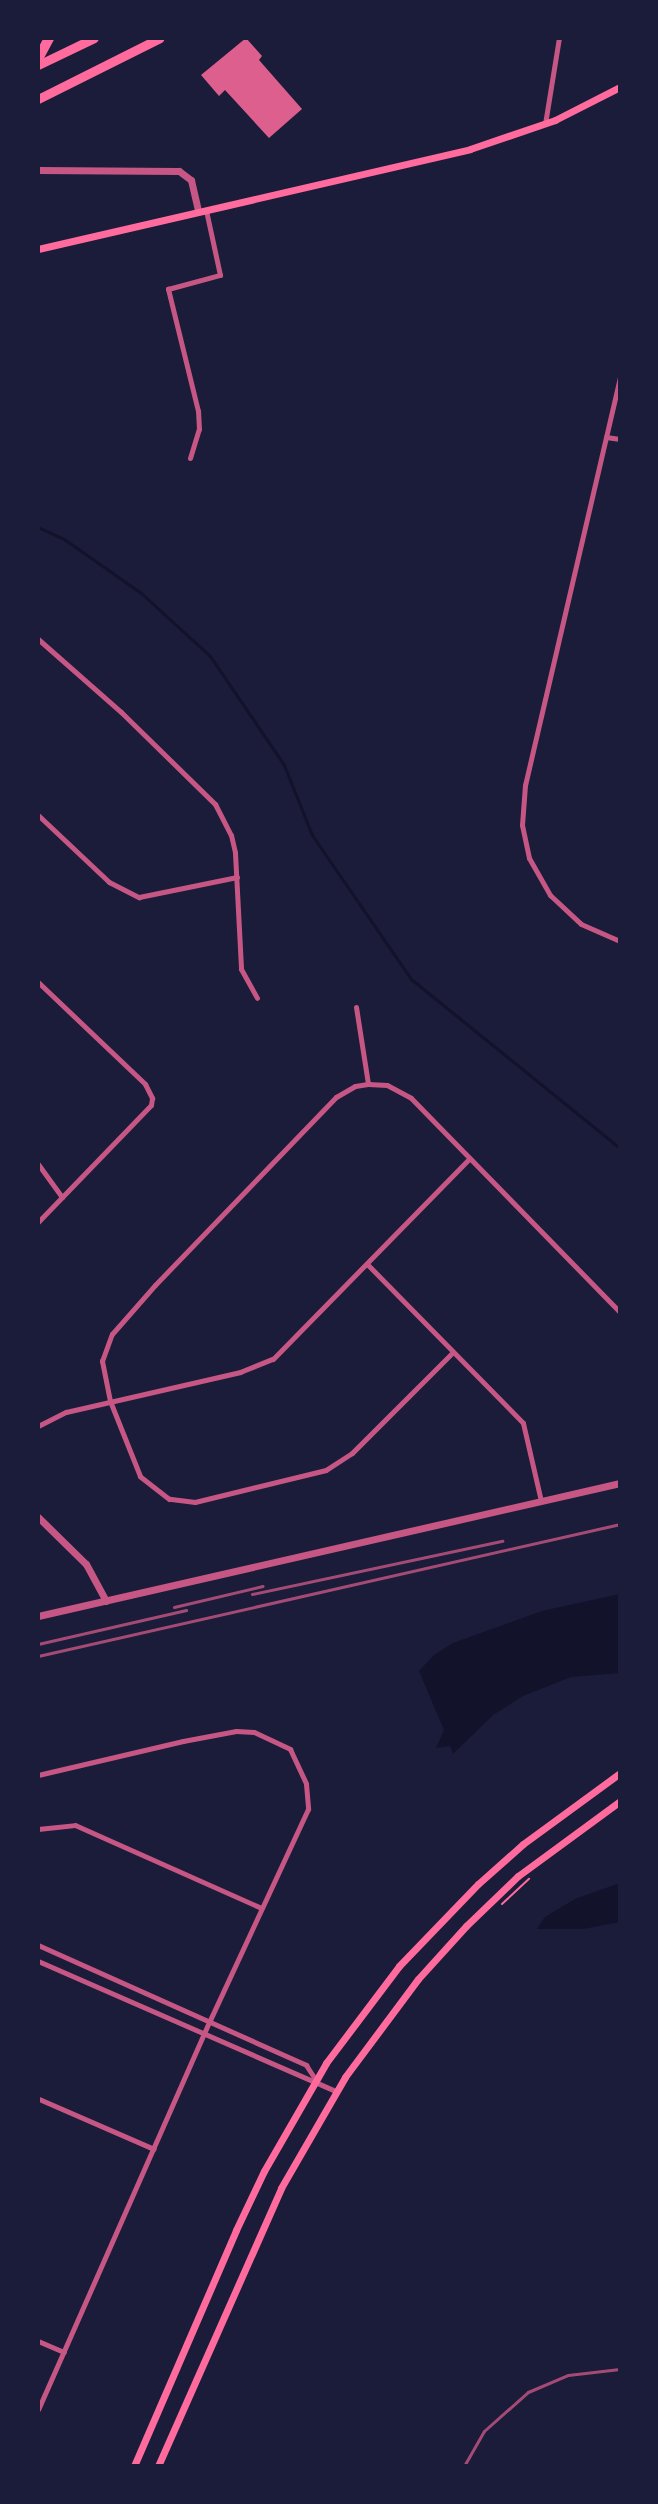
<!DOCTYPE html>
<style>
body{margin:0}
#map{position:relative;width:658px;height:2504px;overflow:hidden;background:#1b1b3a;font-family:"Work Sans",sans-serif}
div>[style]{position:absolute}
.water>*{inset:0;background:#12122b}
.stream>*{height:3px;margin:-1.5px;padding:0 1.5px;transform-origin:1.5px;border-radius:1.5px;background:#12122b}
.building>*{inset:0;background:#dd5f8e}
.path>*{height:2px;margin:-1px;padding:0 1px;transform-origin:1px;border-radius:1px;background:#ff6b9d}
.minor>*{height:5px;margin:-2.5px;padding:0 2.5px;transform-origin:2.5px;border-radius:2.5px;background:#c65784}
.tertiary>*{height:7px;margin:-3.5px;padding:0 3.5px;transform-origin:3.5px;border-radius:3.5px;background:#c65784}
.secondary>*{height:7px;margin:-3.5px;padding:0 3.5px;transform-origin:3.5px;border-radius:3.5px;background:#ff6b9d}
.trunk>*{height:9px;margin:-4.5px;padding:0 4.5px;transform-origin:4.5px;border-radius:4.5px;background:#ff6b9d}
.motorway>*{height:10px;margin:-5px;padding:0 5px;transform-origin:5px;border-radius:5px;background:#ff6b9d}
.rail>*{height:3px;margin:-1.5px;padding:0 1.5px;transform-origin:1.5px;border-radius:1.5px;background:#a44b75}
span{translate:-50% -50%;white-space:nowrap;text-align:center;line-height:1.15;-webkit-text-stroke:8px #1b1b3a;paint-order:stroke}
.frame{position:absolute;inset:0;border:40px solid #1b1b3a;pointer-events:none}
</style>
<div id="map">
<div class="water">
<div style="clip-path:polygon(620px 1594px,620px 1673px,571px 1677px,523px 1696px,493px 1715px,453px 1754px,450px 1746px,436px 1748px,444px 1730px,419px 1671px,434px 1655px,453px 1643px,542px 1611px)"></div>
<div style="clip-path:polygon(620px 1883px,620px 1922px,583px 1929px,537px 1929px,545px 1917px,575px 1899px)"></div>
</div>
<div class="stream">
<div style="left:38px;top:527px;width:29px;rotate:25deg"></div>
<div style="left:64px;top:539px;width:94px;rotate:35deg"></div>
<div style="left:141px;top:593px;width:93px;rotate:42.4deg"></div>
<div style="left:210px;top:656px;width:132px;rotate:55.8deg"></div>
<div style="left:284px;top:765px;width:75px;rotate:68.2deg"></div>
<div style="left:312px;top:835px;width:175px;rotate:55.5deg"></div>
<div style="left:411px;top:979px;width:269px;rotate:39deg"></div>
</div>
<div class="building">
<div style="clip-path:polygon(246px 38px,262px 56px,259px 60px,302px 109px,269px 138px,225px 90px,219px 96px,201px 75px)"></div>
</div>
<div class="path">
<div style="left:502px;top:1904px;width:37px;rotate:-43deg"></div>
</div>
<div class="minor">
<div style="left:545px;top:124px;width:87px;rotate:-80.8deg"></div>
<div style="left:620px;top:377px;width:419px;rotate:103.1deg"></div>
<div style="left:525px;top:785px;width:40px;rotate:94.3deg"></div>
<div style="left:522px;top:825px;width:34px;rotate:78deg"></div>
<div style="left:529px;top:858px;width:43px;rotate:60.4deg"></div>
<div style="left:550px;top:895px;width:42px;rotate:43.1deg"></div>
<div style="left:581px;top:924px;width:43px;rotate:23.6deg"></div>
<div style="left:606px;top:437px;width:14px;rotate:8deg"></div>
<div style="left:190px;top:458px;width:30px;rotate:-73deg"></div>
<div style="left:199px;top:429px;width:18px;rotate:-93deg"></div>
<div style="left:198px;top:411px;width:126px;rotate:-103.8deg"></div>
<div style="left:168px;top:289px;width:54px;rotate:-15.1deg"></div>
<div style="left:220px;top:275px;width:66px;rotate:-102.2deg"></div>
<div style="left:38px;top:639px;width:111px;rotate:41.3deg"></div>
<div style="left:121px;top:712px;width:132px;rotate:44.4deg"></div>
<div style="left:215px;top:804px;width:35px;rotate:63deg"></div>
<div style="left:231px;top:835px;width:18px;rotate:77deg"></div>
<div style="left:235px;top:853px;width:116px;rotate:87deg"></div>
<div style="left:241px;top:969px;width:33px;rotate:61deg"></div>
<div style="left:38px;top:815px;width:98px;rotate:43.3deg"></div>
<div style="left:109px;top:882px;width:34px;rotate:27deg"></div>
<div style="left:139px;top:897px;width:100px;rotate:-11.5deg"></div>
<div style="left:38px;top:982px;width:148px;rotate:43.6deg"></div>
<div style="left:145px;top:1084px;width:16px;rotate:63deg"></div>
<div style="left:152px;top:1098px;width:7px;rotate:98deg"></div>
<div style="left:151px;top:1105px;width:163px;rotate:134deg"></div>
<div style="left:356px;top:1007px;width:78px;rotate:81.1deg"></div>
<div style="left:38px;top:1164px;width:41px;rotate:54deg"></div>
<div style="left:368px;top:1265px;width:221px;rotate:45.5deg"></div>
<div style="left:523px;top:1423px;width:80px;rotate:77deg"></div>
<div style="left:453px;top:1352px;width:143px;rotate:135deg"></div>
<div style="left:352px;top:1453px;width:31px;rotate:147deg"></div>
<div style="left:326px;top:1470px;width:135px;rotate:166.3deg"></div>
<div style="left:195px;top:1502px;width:26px;rotate:-173deg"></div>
<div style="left:169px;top:1499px;width:37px;rotate:-142deg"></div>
<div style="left:140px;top:1476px;width:81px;rotate:-111.8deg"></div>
<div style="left:110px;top:1401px;width:41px;rotate:-101.3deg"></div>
<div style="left:102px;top:1361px;width:29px;rotate:-70deg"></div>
<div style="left:112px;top:1334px;width:65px;rotate:-48.7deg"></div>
<div style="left:155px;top:1285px;width:261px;rotate:-46.1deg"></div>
<div style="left:336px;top:1097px;width:22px;rotate:-30deg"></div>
<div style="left:355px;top:1086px;width:13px;rotate:-9deg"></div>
<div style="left:368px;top:1084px;width:19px;rotate:3deg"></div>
<div style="left:387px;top:1085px;width:27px;rotate:28deg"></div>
<div style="left:411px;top:1098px;width:299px;rotate:45.7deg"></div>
<div style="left:38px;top:1426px;width:31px;rotate:-27deg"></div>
<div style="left:66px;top:1412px;width:179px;rotate:-12.9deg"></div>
<div style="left:240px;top:1372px;width:35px;rotate:-22deg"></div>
<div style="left:273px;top:1359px;width:280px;rotate:-45.6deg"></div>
<div style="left:38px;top:1775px;width:149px;rotate:-13.2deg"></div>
<div style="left:183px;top:1741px;width:54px;rotate:-10.7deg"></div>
<div style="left:236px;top:1731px;width:18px;rotate:3deg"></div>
<div style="left:254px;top:1732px;width:40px;rotate:25deg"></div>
<div style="left:290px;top:1749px;width:38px;rotate:65deg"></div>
<div style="left:306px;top:1784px;width:25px;rotate:85deg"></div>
<div style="left:308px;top:1809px;width:235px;rotate:114.9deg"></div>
<div style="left:209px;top:2022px;width:423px;rotate:113.8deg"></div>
<div style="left:38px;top:1829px;width:37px;rotate:-6deg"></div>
<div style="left:75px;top:1825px;width:204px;rotate:24deg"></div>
<div style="left:38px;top:1945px;width:294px;rotate:24.1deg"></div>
<div style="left:306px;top:2065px;width:17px;rotate:57deg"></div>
<div style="left:38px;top:1961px;width:325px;rotate:23.6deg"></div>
<div style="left:39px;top:2099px;width:125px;rotate:23.5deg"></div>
<div style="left:38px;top:2341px;width:28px;rotate:23deg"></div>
</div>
<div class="tertiary">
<div style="left:38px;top:170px;width:141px;rotate:0.4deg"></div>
<div style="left:179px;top:171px;width:15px;rotate:37deg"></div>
<div style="left:191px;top:180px;width:32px;rotate:77deg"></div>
<div style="left:38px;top:1517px;width:67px;rotate:44.4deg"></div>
<div style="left:86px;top:1564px;width:42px;rotate:61.6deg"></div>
<div style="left:38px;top:1616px;width:597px;rotate:-12.87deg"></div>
</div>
<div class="secondary">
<div style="left:38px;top:249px;width:443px;rotate:-13deg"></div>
<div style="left:470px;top:149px;width:90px;rotate:-18.8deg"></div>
<div style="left:555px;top:120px;width:73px;rotate:-26.9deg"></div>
<div style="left:134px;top:2466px;width:257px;rotate:-66.6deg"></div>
<div style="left:236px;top:2230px;width:65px;rotate:-64.6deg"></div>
<div style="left:264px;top:2171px;width:125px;rotate:-60.1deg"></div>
<div style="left:326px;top:2063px;width:121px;rotate:-53deg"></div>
<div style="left:399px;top:1966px;width:114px;rotate:-46.1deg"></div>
<div style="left:478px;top:1884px;width:60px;rotate:-41.6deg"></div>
<div style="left:523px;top:1844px;width:120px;rotate:-36.2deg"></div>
<div style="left:158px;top:2466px;width:304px;rotate:-66.1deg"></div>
<div style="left:281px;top:2188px;width:128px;rotate:-60deg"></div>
<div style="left:345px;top:2077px;width:122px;rotate:-53.3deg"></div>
<div style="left:418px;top:1979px;width:72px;rotate:-47.8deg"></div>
<div style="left:466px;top:1926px;width:72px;rotate:-43.9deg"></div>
<div style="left:518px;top:1876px;width:127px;rotate:-36.3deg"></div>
</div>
<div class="trunk">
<div style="left:38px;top:65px;width:62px;rotate:-25.7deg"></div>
<div style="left:38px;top:99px;width:136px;rotate:-26.6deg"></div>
</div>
<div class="motorway">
<div style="left:38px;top:59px;width:24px;rotate:-62deg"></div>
</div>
<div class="rail">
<div style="left:252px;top:1594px;width:256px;rotate:-12deg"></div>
<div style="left:174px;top:1607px;width:91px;rotate:-13.3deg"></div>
<div style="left:38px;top:1644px;width:152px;rotate:-12.9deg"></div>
<div style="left:38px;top:1656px;width:597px;rotate:-12.78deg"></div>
<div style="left:464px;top:2466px;width:40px;rotate:-60.3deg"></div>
<div style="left:484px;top:2431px;width:59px;rotate:-41.6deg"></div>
<div style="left:528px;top:2392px;width:43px;rotate:-23deg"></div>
<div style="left:568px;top:2375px;width:52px;rotate:-6.6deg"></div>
</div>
<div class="frame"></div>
</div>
